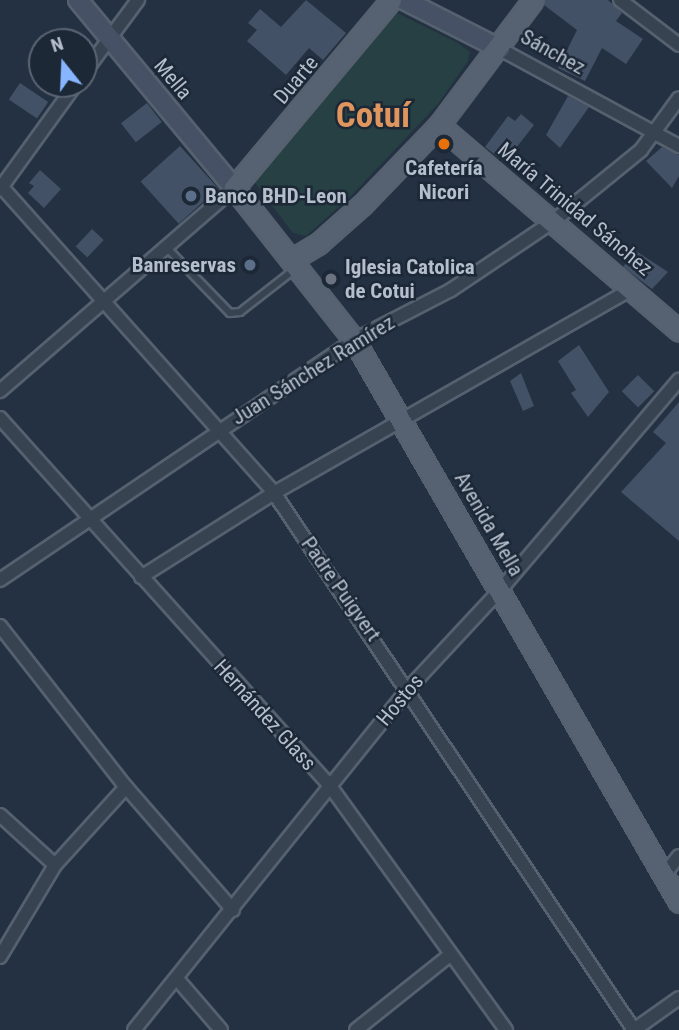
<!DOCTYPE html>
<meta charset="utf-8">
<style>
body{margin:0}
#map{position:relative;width:679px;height:1030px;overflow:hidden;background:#233143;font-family:"Roboto Condensed",sans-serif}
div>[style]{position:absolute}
.green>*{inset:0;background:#264043}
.building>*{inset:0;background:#425165;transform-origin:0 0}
.roads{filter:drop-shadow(2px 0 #56616f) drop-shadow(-2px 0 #56616f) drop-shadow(0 2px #56616f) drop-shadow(0 -2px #56616f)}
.lane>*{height:6px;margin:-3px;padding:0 3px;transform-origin:3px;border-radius:3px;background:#384352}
.street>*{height:12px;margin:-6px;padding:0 6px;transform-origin:6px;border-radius:6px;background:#384352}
.secondary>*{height:18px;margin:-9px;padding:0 9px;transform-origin:9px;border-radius:9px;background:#465165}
.primary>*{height:19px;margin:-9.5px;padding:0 9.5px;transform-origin:9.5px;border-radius:9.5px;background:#566272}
.dots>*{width:19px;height:19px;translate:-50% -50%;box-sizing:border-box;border:4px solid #1d2837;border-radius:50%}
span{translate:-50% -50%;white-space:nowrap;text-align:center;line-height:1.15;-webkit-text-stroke:5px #1d2837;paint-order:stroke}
.street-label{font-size:21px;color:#b5becc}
.poi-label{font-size:21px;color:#b5becc;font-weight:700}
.left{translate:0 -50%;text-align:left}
.right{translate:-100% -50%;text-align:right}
.town-label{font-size:35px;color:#de965e;font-weight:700}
.north{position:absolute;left:28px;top:28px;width:70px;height:70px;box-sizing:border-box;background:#1d2837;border:2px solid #5a6473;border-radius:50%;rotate:342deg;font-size:19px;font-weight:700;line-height:28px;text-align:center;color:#b5becc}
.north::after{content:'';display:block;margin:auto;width:24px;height:32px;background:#87b5ff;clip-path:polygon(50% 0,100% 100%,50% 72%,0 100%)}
</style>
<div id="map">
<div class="green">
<div style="clip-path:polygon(397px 13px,458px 43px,470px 52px,468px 61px,438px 104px,351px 196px,306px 236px,293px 233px,252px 179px)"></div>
</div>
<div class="building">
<div style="clip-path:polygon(306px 0,346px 33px,323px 60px,309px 48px,286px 75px,247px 41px,257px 30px,248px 23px,260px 9px,281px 27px)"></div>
<div style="clip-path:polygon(545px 0,608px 0,622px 13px,616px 21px,643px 39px,626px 64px,602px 48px,585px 81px,558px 68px,577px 30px,544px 5px)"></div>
<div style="left:20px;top:83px;width:34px;height:20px;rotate:34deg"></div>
<div style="clip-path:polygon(568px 96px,589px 107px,560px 148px,546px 135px)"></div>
<div style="left:147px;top:103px;width:24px;height:33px;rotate:52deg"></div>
<div style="clip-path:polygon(521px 114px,534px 125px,505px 162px,485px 147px,508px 116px,515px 121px)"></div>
<div style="left:180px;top:146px;width:57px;height:53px;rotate:48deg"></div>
<div style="clip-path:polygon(662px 147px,679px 155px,679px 176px,672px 188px,646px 161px)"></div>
<div style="clip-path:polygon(40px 170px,61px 189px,44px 208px,28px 193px,34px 186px,29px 183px)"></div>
<div style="left:92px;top:229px;width:16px;height:24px;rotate:43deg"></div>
<div style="clip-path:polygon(636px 251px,668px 272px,652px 289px,623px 267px)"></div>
<div style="clip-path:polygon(579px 345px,609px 392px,588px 417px,571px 393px,576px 390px,558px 361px)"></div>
<div style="clip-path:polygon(521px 373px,534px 406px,523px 411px,510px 381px)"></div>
<div style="left:638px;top:375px;width:23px;height:23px;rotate:45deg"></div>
<div style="clip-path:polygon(679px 402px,679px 541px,621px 492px,666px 443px,653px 432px)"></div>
</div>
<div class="roads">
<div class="lane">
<div style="left:166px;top:247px;width:92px;rotate:45.9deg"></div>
<div style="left:230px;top:313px;width:10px;rotate:-6deg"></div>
<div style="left:240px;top:312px;width:68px;rotate:-37.9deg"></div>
</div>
<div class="street">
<div style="left:620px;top:0;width:74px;rotate:37.3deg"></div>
<div style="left:500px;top:49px;width:204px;rotate:28.5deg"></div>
<div style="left:84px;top:73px;width:91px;rotate:-53.5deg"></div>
<div style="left:0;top:185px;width:412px;rotate:48.3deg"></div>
<div style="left:274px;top:493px;width:647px;rotate:56.16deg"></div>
<div style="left:0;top:189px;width:130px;rotate:-54.1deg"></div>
<div style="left:0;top:391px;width:310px;rotate:-40.9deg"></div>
<div style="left:0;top:418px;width:494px;rotate:48.1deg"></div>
<div style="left:330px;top:786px;width:301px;rotate:54.2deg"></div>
<div style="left:141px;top:577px;width:157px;rotate:-32.3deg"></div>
<div style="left:274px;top:493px;width:413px;rotate:-29.7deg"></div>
<div style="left:0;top:580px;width:428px;rotate:-34.1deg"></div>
<div style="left:354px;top:340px;width:109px;rotate:-27.3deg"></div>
<div style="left:451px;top:290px;width:125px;rotate:-33.9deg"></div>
<div style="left:555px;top:220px;width:111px;rotate:-39.1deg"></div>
<div style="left:641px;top:150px;width:64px;rotate:-53.8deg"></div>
<div style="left:0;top:626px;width:204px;rotate:52deg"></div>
<div style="left:126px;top:787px;width:163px;rotate:49deg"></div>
<div style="left:0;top:815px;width:74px;rotate:42.3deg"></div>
<div style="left:664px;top:875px;width:24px;rotate:-52deg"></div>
<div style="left:0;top:957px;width:107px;rotate:-59.1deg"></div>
<div style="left:55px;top:865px;width:105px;rotate:-47.7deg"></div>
<div style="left:178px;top:980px;width:66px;rotate:49.3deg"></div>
<div style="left:134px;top:1030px;width:439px;rotate:-51.2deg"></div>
<div style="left:409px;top:688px;width:135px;rotate:-47.1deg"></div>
<div style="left:501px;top:589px;width:275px;rotate:-49.6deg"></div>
<div style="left:356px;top:1030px;width:120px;rotate:-38.6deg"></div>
<div style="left:634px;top:1030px;width:55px;rotate:-35.4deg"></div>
</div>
<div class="secondary">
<div style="left:78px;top:0;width:244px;rotate:50.3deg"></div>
<div style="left:404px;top:0;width:108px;rotate:27deg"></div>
</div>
<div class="primary">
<div style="left:391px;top:0;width:245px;rotate:129.9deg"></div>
<div style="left:234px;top:188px;width:194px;rotate:51.7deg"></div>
<div style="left:354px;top:340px;width:649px;rotate:59.96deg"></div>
<div style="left:439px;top:125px;width:316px;rotate:40.6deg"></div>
<div style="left:291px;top:260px;width:33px;rotate:-31deg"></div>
<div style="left:319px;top:243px;width:57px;rotate:-41.5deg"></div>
<div style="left:362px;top:205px;width:111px;rotate:-46.1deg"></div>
<div style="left:439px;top:125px;width:156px;rotate:-53.1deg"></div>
</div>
</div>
<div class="dots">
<div style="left:444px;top:144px;background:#e8710a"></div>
<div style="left:191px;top:196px;background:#5c6f8a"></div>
<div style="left:250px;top:265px;background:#5c6f8a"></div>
<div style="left:331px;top:279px;background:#6b7280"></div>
</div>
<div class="street-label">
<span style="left:553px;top:52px;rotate:29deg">Sánchez</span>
<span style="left:173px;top:79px;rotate:50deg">Mella</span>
<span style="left:296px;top:80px;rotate:-50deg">Duarte</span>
<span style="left:575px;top:209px;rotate:40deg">María Trinidad Sánchez</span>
<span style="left:313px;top:370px;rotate:-32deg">Juan Sánchez Ramírez</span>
<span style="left:489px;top:524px;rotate:60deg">Avenida Mella</span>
<span style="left:341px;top:589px;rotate:55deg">Padre Puigvert</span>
<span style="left:400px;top:700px;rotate:-50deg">Hostos</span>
<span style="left:265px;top:715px;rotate:48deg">Hernández Glass</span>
</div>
<div class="poi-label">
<span style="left:444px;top:180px">Cafetería<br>Nicori</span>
<span class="left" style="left:205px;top:196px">Banco BHD-Leon</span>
<span class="right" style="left:236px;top:265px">Banreservas</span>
<span class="left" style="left:345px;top:279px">Iglesia Catolica<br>de Cotui</span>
</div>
<div class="town-label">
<span style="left:373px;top:116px">Cotuí</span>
</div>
<div class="north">N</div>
</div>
